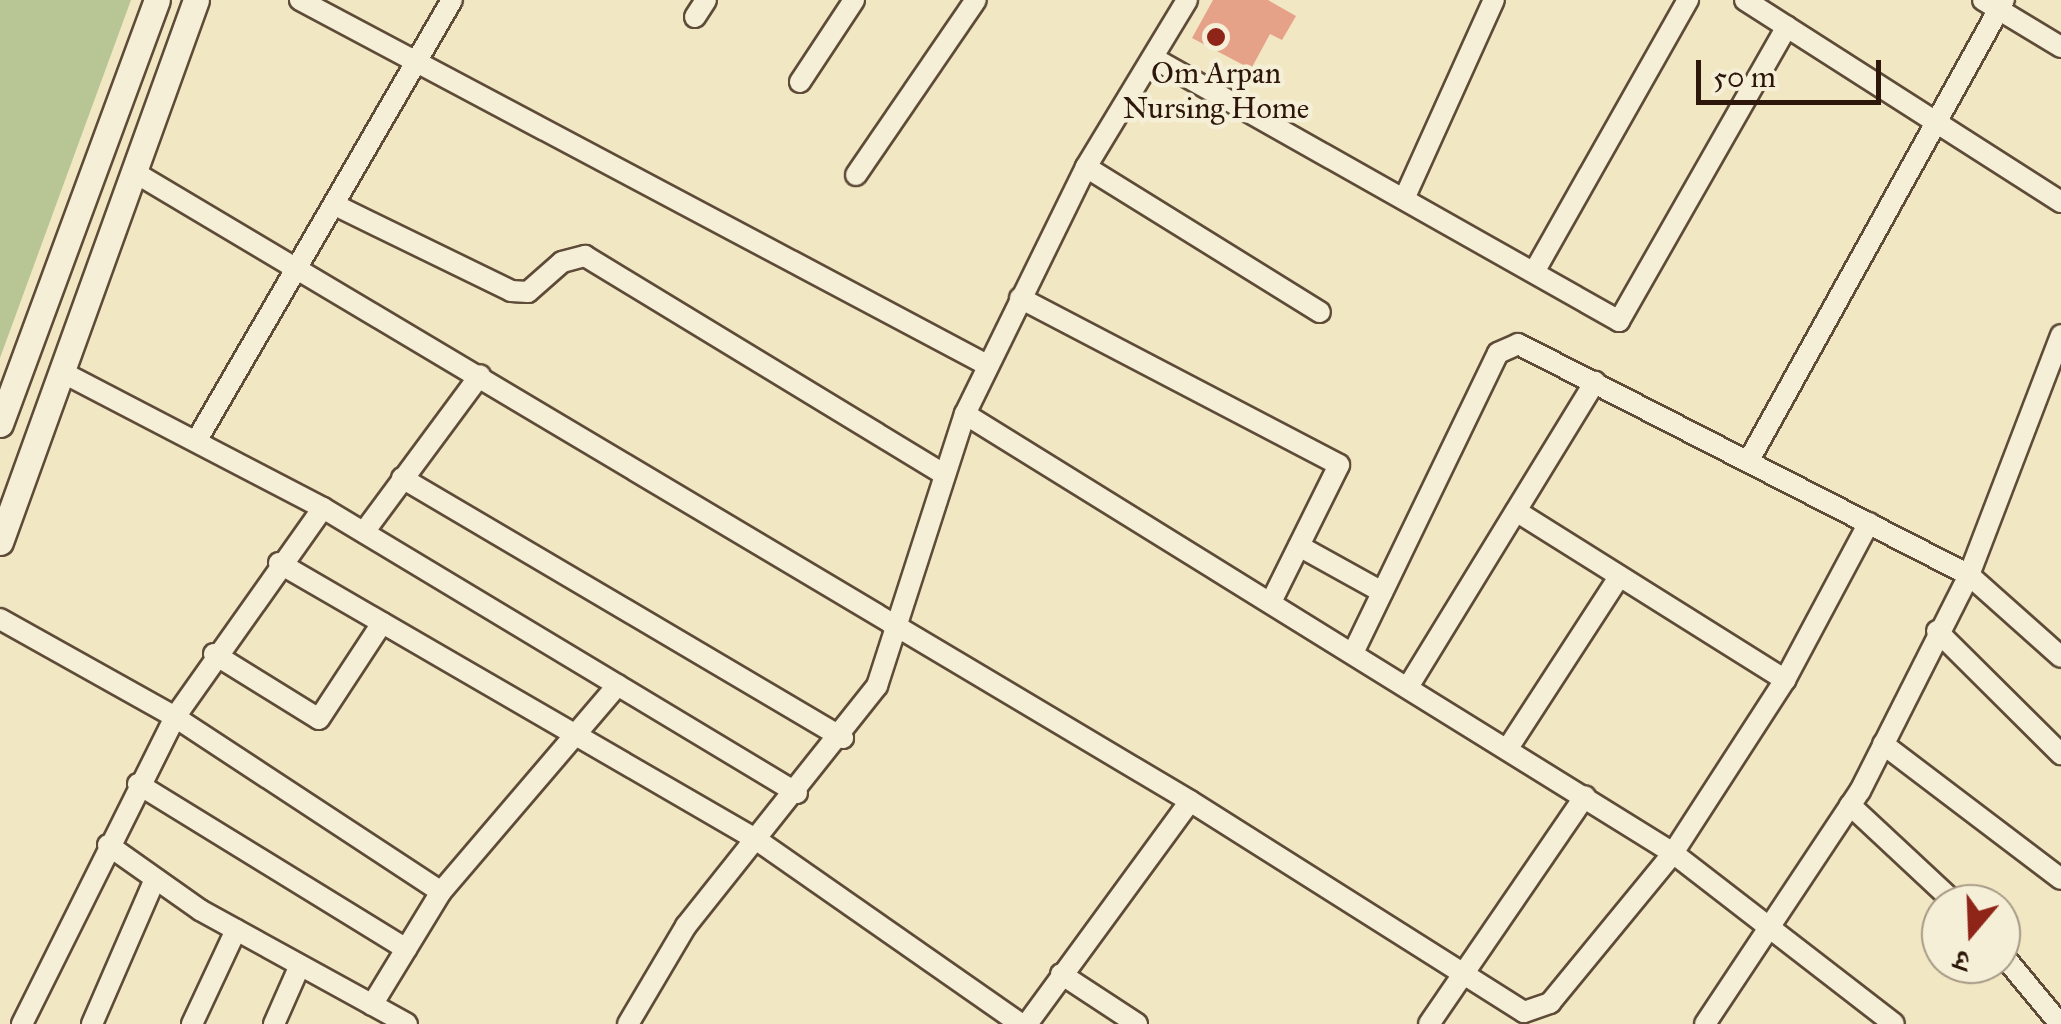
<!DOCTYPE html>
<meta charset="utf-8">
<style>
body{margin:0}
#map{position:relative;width:2061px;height:1024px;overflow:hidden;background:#f1e7c3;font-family:"IM FELL Great Primer","Noto Serif Devanagari",serif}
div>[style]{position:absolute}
.green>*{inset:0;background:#b8c695}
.building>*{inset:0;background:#e6a289}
.roads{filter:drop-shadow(2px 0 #5e4b38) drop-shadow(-2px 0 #5e4b38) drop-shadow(0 2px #5e4b38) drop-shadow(0 -2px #5e4b38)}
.minor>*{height:20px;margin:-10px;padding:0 10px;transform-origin:10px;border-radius:10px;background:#f6efd8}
.tertiary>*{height:25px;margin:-12.5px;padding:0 12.5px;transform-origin:12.5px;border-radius:12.5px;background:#f6efd8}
.dots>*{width:28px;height:28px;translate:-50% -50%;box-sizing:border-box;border:5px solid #f6efd8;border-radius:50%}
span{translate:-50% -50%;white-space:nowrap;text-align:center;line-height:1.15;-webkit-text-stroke:9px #f6efd8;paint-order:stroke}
.poi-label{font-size:30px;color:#2d170a}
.north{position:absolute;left:1921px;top:884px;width:100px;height:100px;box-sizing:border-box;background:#f6efd8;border:2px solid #a69986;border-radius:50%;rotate:199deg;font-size:28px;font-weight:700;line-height:40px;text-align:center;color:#2d170a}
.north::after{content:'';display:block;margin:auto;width:35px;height:45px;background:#8f2418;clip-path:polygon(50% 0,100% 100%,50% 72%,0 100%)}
.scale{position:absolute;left:1696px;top:60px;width:185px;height:45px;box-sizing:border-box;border:5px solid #2d170a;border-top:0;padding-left:12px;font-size:30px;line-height:35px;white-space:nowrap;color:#2d170a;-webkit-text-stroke:8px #f6efd8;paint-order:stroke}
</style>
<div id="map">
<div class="green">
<div style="clip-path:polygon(0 0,131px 0,0 358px)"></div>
</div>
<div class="building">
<div style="clip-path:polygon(1213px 0,1268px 0,1296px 16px,1282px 40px,1270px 34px,1251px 69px,1192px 38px)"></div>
</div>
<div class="roads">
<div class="minor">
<div style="left:300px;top:0;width:778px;rotate:27.98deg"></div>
<div style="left:1745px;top:0;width:375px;rotate:32.6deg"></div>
<div style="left:1983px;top:0;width:91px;rotate:31.1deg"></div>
<div style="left:695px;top:17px;width:20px;rotate:-57deg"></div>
<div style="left:1155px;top:59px;width:533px;rotate:29.45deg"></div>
<div style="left:1619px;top:321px;width:339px;rotate:-60.3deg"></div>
<div style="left:800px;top:82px;width:98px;rotate:-56.6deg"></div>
<div style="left:1086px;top:167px;width:275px;rotate:31.8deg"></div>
<div style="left:134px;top:172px;width:1229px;rotate:30.78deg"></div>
<div style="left:1190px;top:801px;width:395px;rotate:32.3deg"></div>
<div style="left:1524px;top:1012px;width:28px;rotate:-19deg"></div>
<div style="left:1550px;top:1003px;width:194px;rotate:-50.6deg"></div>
<div style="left:1673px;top:853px;width:206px;rotate:-57.1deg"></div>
<div style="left:856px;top:175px;width:212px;rotate:-55.6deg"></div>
<div style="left:1404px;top:199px;width:218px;rotate:-65.7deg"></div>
<div style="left:337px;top:206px;width:194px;rotate:26deg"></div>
<div style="left:511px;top:291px;width:17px;rotate:3deg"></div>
<div style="left:528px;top:292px;width:45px;rotate:-41.4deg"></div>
<div style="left:562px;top:262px;width:24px;rotate:-15deg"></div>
<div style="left:585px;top:256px;width:421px;rotate:31.3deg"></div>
<div style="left:1534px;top:272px;width:313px;rotate:-60.5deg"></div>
<div style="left:1020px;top:298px;width:360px;rotate:27.6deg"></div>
<div style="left:1339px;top:465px;width:153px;rotate:116.4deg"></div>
<div style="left:965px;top:414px;width:833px;rotate:31.8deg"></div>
<div style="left:1673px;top:853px;width:279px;rotate:37.7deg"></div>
<div style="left:198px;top:438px;width:506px;rotate:-59.89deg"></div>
<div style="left:1749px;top:460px;width:526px;rotate:-61deg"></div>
<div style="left:402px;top:478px;width:512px;rotate:30.52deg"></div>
<div style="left:323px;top:508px;width:553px;rotate:31.02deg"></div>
<div style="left:1516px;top:511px;width:318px;rotate:32.1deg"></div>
<div style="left:1785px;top:680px;width:178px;rotate:-61.9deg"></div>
<div style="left:364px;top:532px;width:195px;rotate:-53.5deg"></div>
<div style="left:1299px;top:546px;width:95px;rotate:29deg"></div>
<div style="left:279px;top:563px;width:552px;rotate:30.09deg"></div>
<div style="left:757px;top:840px;width:322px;rotate:34.9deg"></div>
<div style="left:0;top:619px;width:201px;rotate:29.2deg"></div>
<div style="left:175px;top:717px;width:318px;rotate:33.3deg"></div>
<div style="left:1937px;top:631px;width:175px;rotate:44.8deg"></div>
<div style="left:1353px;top:653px;width:333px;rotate:-64.2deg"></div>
<div style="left:1498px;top:353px;width:22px;rotate:-24deg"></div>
<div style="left:1518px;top:344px;width:507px;rotate:27.12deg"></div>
<div style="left:1969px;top:575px;width:123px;rotate:41.7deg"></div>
<div style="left:214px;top:654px;width:123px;rotate:31.8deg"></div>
<div style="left:319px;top:719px;width:115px;rotate:-56.7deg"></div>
<div style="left:1408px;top:687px;width:358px;rotate:-58.5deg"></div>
<div style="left:1883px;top:744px;width:223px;rotate:37.2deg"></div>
<div style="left:1508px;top:748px;width:204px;rotate:-57deg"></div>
<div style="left:138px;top:784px;width:315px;rotate:31.6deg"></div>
<div style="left:1850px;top:805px;width:145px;rotate:43deg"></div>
<div style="left:108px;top:845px;width:113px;rotate:35.2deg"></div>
<div style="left:200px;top:910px;width:236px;rotate:28.8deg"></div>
<div style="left:2001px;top:953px;width:92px;rotate:50.3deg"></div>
<div style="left:1061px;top:974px;width:91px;rotate:33.3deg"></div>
<div style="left:372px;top:1005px;width:132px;rotate:-58.6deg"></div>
<div style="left:441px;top:892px;width:272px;rotate:-49.5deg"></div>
<div style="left:22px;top:1024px;width:343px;rotate:-63.5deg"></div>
<div style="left:175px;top:717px;width:256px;rotate:-54.7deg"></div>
<div style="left:323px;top:508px;width:294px;rotate:-152.5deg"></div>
<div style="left:92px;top:1024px;width:158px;rotate:-66.5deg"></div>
<div style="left:192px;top:1024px;width:104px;rotate:-64.9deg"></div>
<div style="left:274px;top:1024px;width:64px;rotate:-66.2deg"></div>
<div style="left:628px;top:1024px;width:114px;rotate:-59.4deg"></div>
<div style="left:686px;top:926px;width:307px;rotate:-51.5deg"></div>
<div style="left:877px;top:686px;width:286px;rotate:-72.1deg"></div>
<div style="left:965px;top:414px;width:275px;rotate:-63.9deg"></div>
<div style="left:1086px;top:167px;width:195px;rotate:-58.8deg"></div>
<div style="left:1027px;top:1024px;width:276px;rotate:-53.8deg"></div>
<div style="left:1429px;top:1024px;width:276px;rotate:-55.6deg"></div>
<div style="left:1705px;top:1024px;width:280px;rotate:-56.4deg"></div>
<div style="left:1860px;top:791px;width:242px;rotate:-63.2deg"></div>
<div style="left:1969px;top:575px;width:257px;rotate:-69deg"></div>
</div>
<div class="tertiary">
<div style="left:0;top:424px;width:452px;rotate:-69.7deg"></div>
<div style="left:0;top:542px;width:576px;rotate:-70.12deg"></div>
</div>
</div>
<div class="dots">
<div style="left:1216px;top:37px;background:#8f2418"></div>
</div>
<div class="poi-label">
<span style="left:1216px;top:90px">Om Arpan<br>Nursing Home</span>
</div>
<div class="north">उ</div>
<div class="scale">50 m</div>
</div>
